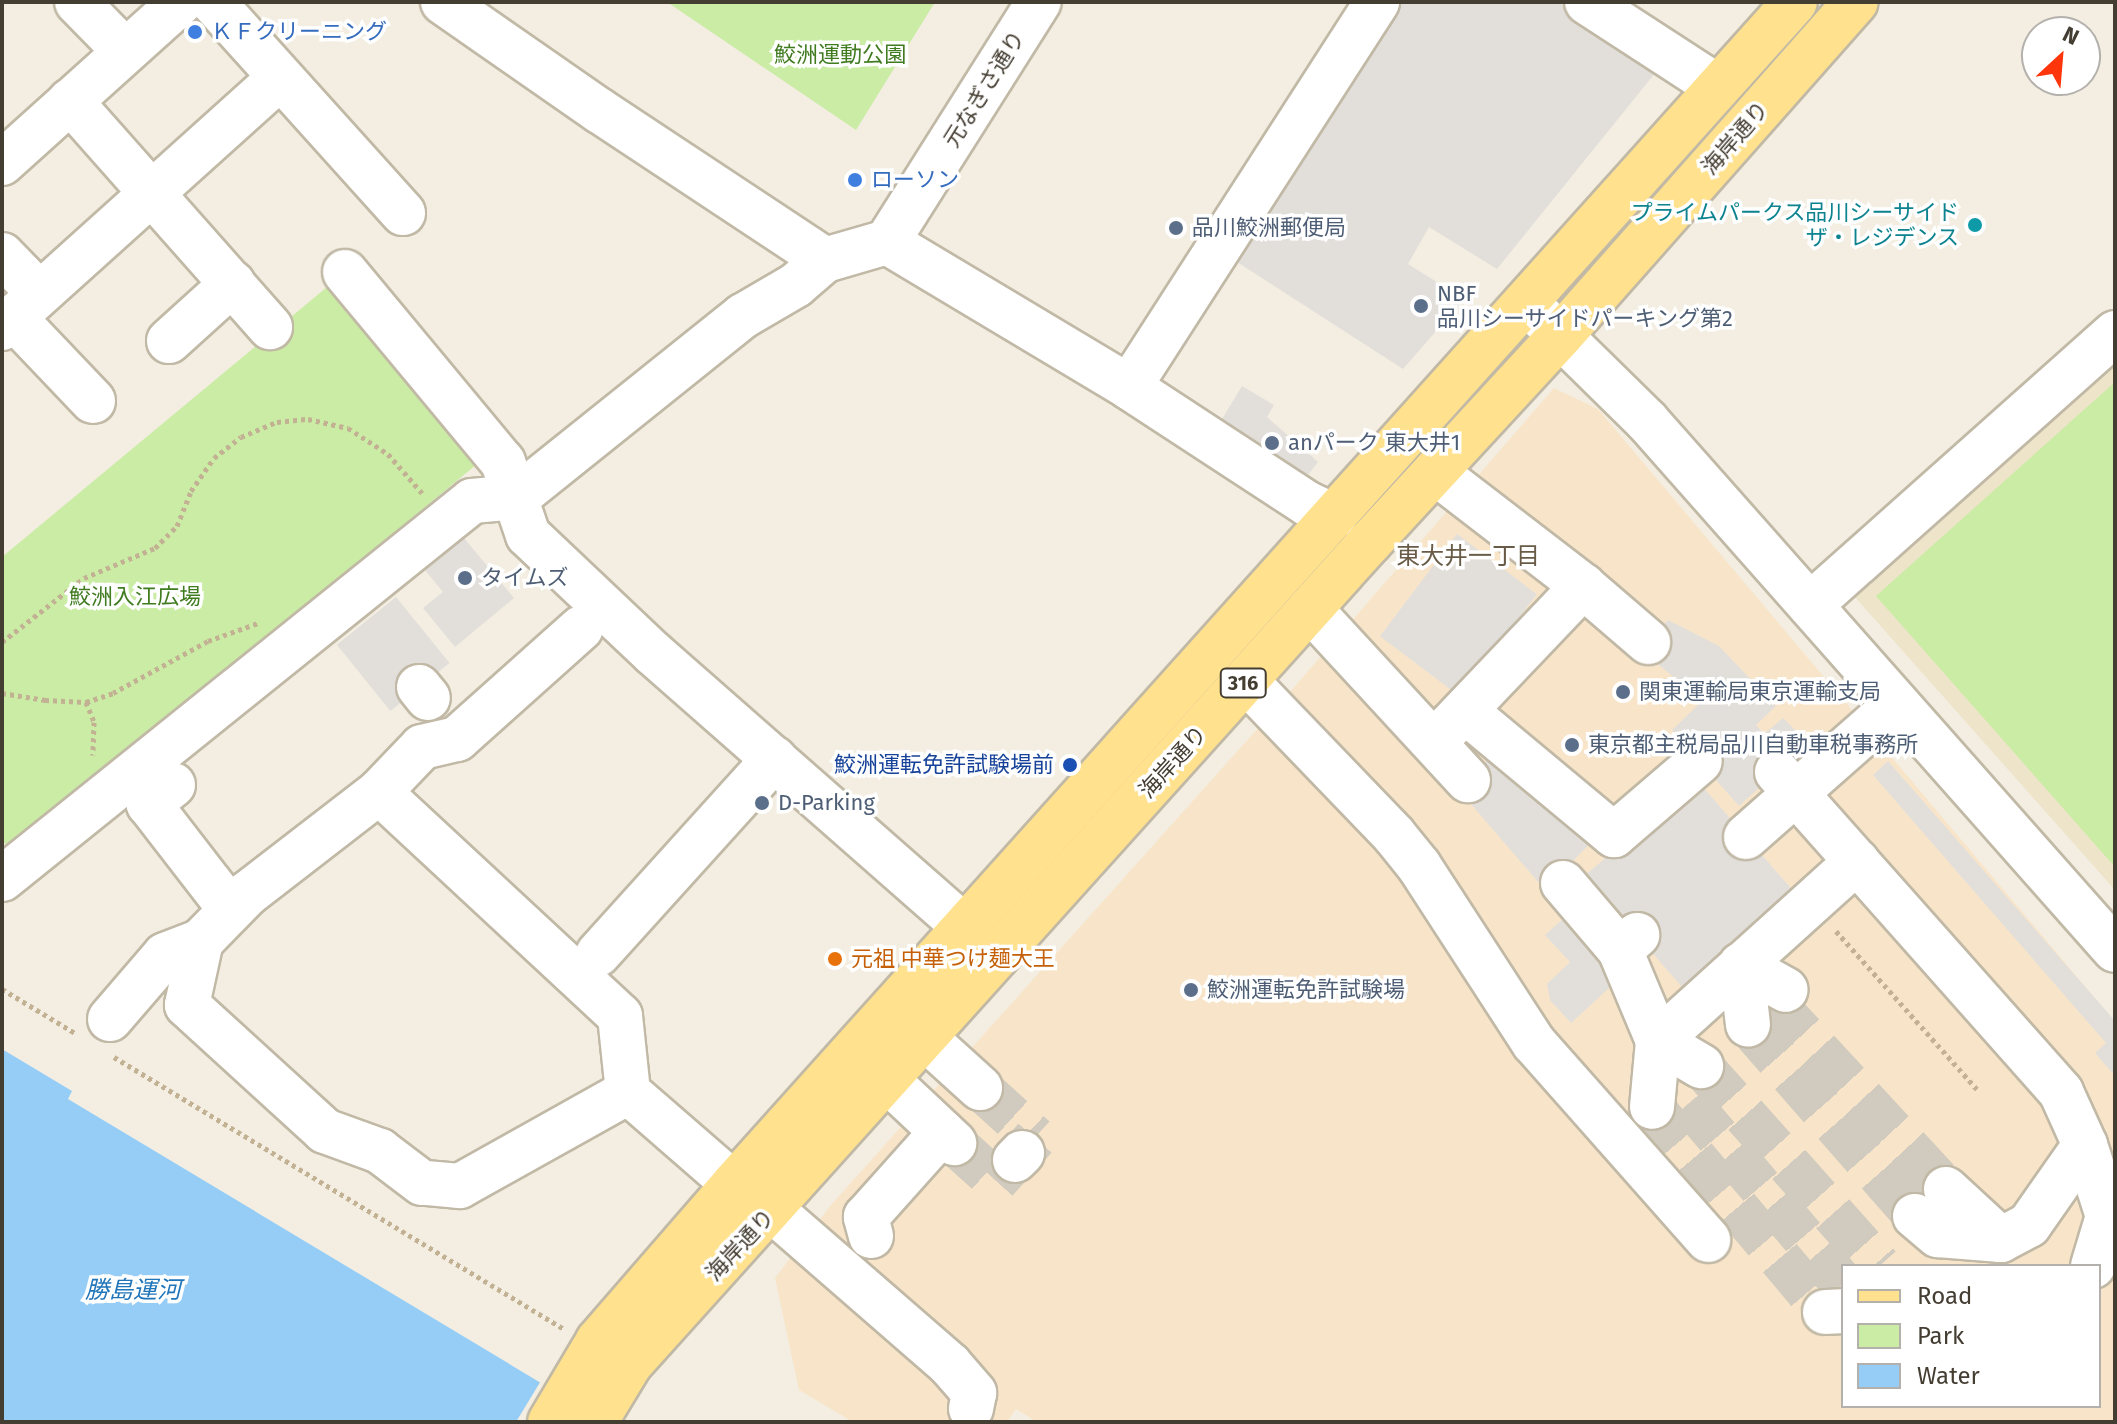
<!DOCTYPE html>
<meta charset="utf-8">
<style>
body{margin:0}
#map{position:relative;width:2117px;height:1424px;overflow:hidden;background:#f3eee1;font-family:"Fira Sans","Noto Sans JP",sans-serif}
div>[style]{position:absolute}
.commercial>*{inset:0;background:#f8e5c9}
.education>*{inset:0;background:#eee4c9}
.green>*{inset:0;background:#caeca5}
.parking>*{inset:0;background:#e2dfdb;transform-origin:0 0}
.water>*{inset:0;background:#96cdf7}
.pier>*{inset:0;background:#f3eee1}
.minor-tunnel>*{height:44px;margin-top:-22px;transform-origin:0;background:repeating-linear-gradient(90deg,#d0cbbe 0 44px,transparent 0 66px)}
.path>*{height:5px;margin-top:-2.5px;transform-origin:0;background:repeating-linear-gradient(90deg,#c2b293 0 4px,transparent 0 8px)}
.roads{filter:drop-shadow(2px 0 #c1b9a6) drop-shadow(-2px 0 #c1b9a6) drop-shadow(0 2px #c1b9a6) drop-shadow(0 -2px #c1b9a6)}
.minor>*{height:44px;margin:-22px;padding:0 22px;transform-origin:22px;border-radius:22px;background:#fff}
.major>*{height:44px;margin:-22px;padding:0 22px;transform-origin:22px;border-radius:22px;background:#ffe18e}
.dots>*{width:22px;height:22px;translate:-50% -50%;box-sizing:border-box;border:4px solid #fff;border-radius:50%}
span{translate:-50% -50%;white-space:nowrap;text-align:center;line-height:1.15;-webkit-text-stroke:7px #fff;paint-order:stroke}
.shield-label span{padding:2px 6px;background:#fff;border:2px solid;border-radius:6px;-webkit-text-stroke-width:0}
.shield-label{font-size:20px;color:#443d32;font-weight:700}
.shop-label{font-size:22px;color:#366cbe}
.left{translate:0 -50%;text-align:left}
.park-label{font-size:22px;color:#407b20}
.street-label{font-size:22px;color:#443d32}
.culture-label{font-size:22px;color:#0d838f}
.right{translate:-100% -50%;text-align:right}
.service-label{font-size:22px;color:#4e5e75}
.transit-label{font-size:22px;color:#164399}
.food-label{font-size:22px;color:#c56008}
.neighbourhood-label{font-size:24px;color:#685c48}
.water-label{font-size:24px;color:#2176ba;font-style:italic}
.frame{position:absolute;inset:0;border:4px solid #443d32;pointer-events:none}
.legend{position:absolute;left:1841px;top:1264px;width:260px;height:144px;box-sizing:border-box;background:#fff;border:2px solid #b4b1ad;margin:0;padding:10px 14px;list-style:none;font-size:24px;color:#443d32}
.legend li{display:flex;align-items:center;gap:16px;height:40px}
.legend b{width:40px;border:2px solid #b4b1ad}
.north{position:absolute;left:2021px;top:16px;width:80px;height:80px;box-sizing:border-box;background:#fff;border:2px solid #b4b1ad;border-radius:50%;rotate:26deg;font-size:22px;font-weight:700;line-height:32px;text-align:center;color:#443d32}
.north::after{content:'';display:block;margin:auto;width:28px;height:36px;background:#ff360c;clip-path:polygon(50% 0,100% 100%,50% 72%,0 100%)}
</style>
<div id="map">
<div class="commercial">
<div style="clip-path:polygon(evenodd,1554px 388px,1598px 409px,2115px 1022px,2115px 1421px,1037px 1422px,1016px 1409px,1007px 1422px,853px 1422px,799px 1390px,775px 1278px,831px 1205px,1276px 708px,1554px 388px,1843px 1266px,2099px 1266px,2099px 1406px,1843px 1406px,1843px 1266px)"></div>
</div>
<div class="education">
<div style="clip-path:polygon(2115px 361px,2115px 890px,1854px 596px)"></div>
</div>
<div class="green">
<div style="clip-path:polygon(667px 2px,935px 2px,856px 130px)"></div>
<div style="clip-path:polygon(333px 282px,483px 459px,15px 848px,2px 842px,2px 557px)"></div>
<div style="clip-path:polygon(2115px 382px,2115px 867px,1876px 596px)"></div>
</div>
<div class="parking">
<div style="clip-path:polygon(1400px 2px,1558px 2px,1660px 67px,1497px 269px,1429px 227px,1408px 264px,1464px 299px,1403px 369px,1234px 260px)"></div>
<div style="clip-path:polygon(1242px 386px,1274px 405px,1267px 417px,1318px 462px,1304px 480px,1219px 424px)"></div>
<div style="clip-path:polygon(459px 532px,514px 598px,455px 647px,423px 608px,443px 592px,420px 564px)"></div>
<div style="left:1457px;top:534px;width:100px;height:128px;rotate:37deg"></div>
<div style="left:396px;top:597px;width:85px;height:76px;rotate:51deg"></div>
<div style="clip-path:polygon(1668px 620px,1719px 646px,1776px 706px,1756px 725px,1764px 734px,1783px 718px,1800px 735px,1781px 755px,1788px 762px,1739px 806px,1672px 730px,1702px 701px,1641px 650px)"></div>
<div style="clip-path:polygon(1510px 737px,1605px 828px,1545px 890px,1458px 789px)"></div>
<div style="clip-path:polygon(1888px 761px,2115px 1021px,2115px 1076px,2095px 1053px,2106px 1043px,1873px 775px)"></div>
<div style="left:1696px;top:779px;width:149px;height:147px;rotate:49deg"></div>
<div style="clip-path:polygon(1564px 918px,1619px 979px,1571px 1023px,1550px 1000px,1547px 984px,1570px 962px,1545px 935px)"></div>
</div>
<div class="water">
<div style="clip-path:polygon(2px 1049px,72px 1091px,68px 1099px,606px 1422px,2px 1422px)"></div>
</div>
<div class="pier">
<div style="clip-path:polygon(542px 1379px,608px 1419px,610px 1422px,516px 1422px)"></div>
</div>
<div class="minor-tunnel">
<div style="left:1773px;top:1002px;width:255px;rotate:47.2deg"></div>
<div style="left:1748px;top:1025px;width:254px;rotate:48.8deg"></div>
<div style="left:1701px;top:1066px;width:268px;rotate:48.3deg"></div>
<div style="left:980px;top:1088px;width:74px;rotate:42.3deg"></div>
<div style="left:1035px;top:1138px;width:20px;rotate:131deg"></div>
<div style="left:1689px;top:1103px;width:238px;rotate:49.6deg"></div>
<div style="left:1652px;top:1107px;width:268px;rotate:49.8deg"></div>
<div style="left:954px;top:1143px;width:57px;rotate:42.1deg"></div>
<div style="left:996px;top:1181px;width:28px;rotate:-48deg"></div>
</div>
<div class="path">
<div style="left:2px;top:642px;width:104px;rotate:-38deg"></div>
<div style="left:84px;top:578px;width:77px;rotate:-22.9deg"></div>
<div style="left:155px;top:548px;width:31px;rotate:-45deg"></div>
<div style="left:177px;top:526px;width:38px;rotate:-68deg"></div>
<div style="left:191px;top:491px;width:40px;rotate:-55.1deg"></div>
<div style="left:214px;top:458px;width:34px;rotate:-38deg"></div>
<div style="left:241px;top:437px;width:39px;rotate:-23deg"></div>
<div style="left:277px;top:422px;width:31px;rotate:-6deg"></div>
<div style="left:308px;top:419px;width:41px;rotate:12.7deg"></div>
<div style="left:348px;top:428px;width:48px;rotate:33deg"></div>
<div style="left:388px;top:454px;width:52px;rotate:48.9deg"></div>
<div style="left:2px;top:693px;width:44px;rotate:9.2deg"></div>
<div style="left:45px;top:700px;width:41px;rotate:2.8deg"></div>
<div style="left:86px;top:702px;width:28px;rotate:-18deg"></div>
<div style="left:113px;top:693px;width:108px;rotate:-28.7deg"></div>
<div style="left:208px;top:641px;width:53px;rotate:-19.8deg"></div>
<div style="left:86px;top:702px;width:22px;rotate:68deg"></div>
<div style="left:94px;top:722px;width:33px;rotate:92deg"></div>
<div style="left:1836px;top:931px;width:212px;rotate:48.3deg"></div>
<div style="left:2px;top:989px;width:85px;rotate:31.1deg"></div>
<div style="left:114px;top:1057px;width:526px;rotate:31.15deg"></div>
</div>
<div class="roads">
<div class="minor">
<div style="left:77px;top:2px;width:67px;rotate:45.6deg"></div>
<div style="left:213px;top:2px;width:284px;rotate:48deg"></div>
<div style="left:443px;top:2px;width:191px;rotate:34.8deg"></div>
<div style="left:600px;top:111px;width:270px;rotate:33.5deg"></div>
<div style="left:1587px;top:2px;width:156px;rotate:33deg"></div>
<div style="left:70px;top:101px;width:302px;rotate:48.5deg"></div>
<div style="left:2px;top:163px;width:241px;rotate:-42deg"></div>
<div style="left:887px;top:242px;width:282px;rotate:30.9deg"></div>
<div style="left:1129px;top:387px;width:214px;rotate:33.2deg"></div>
<div style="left:1308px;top:504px;width:29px;rotate:25deg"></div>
<div style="left:2px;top:255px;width:52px;rotate:45.8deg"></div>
<div style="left:345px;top:272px;width:247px;rotate:50.3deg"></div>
<div style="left:503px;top:462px;width:77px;rotate:71.1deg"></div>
<div style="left:528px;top:535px;width:173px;rotate:43.4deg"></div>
<div style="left:654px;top:654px;width:415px;rotate:41.3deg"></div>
<div style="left:1528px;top:304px;width:167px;rotate:44.5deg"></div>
<div style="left:1647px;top:421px;width:706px;rotate:48.5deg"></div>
<div style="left:13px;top:317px;width:116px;rotate:46.4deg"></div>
<div style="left:2px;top:328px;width:374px;rotate:-42deg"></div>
<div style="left:169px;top:341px;width:86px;rotate:-42.2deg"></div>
<div style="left:1129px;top:387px;width:458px;rotate:-57.2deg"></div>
<div style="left:1435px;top:472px;width:187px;rotate:37.6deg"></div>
<div style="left:1583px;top:586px;width:86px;rotate:40.7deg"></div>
<div style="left:1810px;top:605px;width:409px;rotate:-41.7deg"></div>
<div style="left:1310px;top:609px;width:233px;rotate:47.3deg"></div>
<div style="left:1246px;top:681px;width:214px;rotate:46.1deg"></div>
<div style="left:1394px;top:835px;width:40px;rotate:51deg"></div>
<div style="left:1419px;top:866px;width:211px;rotate:57deg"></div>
<div style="left:1534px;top:1043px;width:263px;rotate:48.5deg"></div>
<div style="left:419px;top:687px;width:14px;rotate:51deg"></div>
<div style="left:1465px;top:711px;width:194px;rotate:39.8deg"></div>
<div style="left:1614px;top:835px;width:113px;rotate:-40.7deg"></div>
<div style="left:1444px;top:732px;width:202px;rotate:-46.4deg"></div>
<div style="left:1777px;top:772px;width:428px;rotate:48.4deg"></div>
<div style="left:2061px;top:1092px;width:58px;rotate:65.6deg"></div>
<div style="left:2085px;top:1145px;width:98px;rotate:125deg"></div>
<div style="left:2029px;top:1225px;width:32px;rotate:152deg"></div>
<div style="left:2001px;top:1240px;width:75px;rotate:-137.2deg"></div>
<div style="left:173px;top:785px;width:31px;rotate:142deg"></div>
<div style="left:149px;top:804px;width:134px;rotate:52.3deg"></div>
<div style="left:379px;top:792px;width:62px;rotate:-46.3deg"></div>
<div style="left:422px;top:747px;width:36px;rotate:-13deg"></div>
<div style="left:457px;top:739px;width:166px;rotate:-41.8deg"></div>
<div style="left:1746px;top:837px;width:201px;rotate:-41.4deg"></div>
<div style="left:2px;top:879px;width:603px;rotate:-38.81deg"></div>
<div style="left:472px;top:501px;width:45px;rotate:-5.1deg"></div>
<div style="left:517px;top:497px;width:290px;rotate:-38.7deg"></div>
<div style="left:743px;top:316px;width:61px;rotate:-30.3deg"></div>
<div style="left:796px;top:285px;width:38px;rotate:-41deg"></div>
<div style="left:825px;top:260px;width:65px;rotate:-16.2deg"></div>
<div style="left:887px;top:242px;width:284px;rotate:-57.7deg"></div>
<div style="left:1563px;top:883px;width:88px;rotate:49.6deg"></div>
<div style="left:1620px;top:950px;width:23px;rotate:-41deg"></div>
<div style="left:1620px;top:950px;width:99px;rotate:67.3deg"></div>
<div style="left:1658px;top:1041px;width:66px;rotate:95.2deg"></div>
<div style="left:598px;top:954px;width:263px;rotate:-47.9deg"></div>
<div style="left:1741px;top:965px;width:60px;rotate:83.3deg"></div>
<div style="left:1741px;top:965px;width:51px;rotate:29.1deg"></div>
<div style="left:110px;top:1019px;width:84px;rotate:-49.3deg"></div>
<div style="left:165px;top:955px;width:39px;rotate:-21deg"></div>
<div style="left:926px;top:1039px;width:73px;rotate:42.2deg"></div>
<div style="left:1658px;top:1041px;width:268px;rotate:-42.1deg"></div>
<div style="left:1658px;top:1041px;width:50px;rotate:30.2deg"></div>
<div style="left:888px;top:1081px;width:91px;rotate:43.2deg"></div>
<div style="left:628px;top:1092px;width:193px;rotate:150.8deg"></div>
<div style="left:460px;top:1186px;width:38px;rotate:-175deg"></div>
<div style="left:422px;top:1183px;width:53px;rotate:-142.7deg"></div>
<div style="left:380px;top:1151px;width:59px;rotate:-160deg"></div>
<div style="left:325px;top:1131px;width:187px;rotate:-137.6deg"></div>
<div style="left:187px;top:1005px;width:66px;rotate:-77.7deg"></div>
<div style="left:201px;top:941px;width:66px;rotate:-45.6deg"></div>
<div style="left:247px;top:894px;width:167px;rotate:-37.7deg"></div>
<div style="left:379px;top:792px;width:329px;rotate:42.9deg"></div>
<div style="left:620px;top:1016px;width:76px;rotate:84deg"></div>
<div style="left:628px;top:1092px;width:140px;rotate:41deg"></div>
<div style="left:2085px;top:1145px;width:75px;rotate:72.1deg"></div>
<div style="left:2108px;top:1216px;width:52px;rotate:106.7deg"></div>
<div style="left:1015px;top:1160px;width:10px;rotate:-45deg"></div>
<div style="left:772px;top:1210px;width:236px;rotate:41deg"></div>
<div style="left:950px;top:1365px;width:37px;rotate:49deg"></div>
<div style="left:974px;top:1393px;width:16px;rotate:101deg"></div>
<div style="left:1915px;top:1216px;width:30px;rotate:40deg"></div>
<div style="left:1938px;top:1235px;width:63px;rotate:4.5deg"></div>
<div style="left:871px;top:1236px;width:20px;rotate:-105deg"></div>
<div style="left:866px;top:1217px;width:114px;rotate:-48.2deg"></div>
<div style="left:1825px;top:1312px;width:18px;rotate:-3deg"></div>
</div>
<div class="major">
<div style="left:550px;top:1422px;width:94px;rotate:-59.3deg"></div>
<div style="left:598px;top:1341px;width:208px;rotate:-49.1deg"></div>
<div style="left:734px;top:1184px;width:1588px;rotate:-48.09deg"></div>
<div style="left:595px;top:1422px;width:68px;rotate:-58.9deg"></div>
<div style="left:630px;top:1364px;width:1106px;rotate:-48.01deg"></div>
<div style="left:1370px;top:542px;width:283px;rotate:-47.3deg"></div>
<div style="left:1562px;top:334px;width:443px;rotate:-48.5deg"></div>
</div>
</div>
<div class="dots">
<div style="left:195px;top:32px;background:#3f7fe0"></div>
<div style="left:855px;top:180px;background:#3f7fe0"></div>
<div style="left:1975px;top:225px;background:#0f9aa8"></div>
<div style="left:1176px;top:228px;background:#5c6f8a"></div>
<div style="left:1421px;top:306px;background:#5c6f8a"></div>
<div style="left:1272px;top:443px;background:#5c6f8a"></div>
<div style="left:465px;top:578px;background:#5c6f8a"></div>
<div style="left:1623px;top:692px;background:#5c6f8a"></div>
<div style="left:1572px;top:745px;background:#5c6f8a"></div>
<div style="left:1070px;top:765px;background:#1a4fb4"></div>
<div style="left:762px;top:803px;background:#5c6f8a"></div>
<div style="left:835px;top:959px;background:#e8710a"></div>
<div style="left:1191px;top:990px;background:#5c6f8a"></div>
</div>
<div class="shield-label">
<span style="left:1243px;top:683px">316</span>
</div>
<div class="shop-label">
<span class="left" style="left:211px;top:32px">ＫＦクリーニング</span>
<span class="left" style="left:871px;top:180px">ローソン</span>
</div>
<div class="park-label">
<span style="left:840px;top:55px">鮫洲運動公園</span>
<span style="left:135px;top:597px">鮫洲入江広場</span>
</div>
<div class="street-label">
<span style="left:984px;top:89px;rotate:-58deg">元なぎさ通り</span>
<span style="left:1735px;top:138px;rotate:-49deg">海岸通り</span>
<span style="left:1173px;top:762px;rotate:-48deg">海岸通り</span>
<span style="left:740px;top:1245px;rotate:-47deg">海岸通り</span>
</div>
<div class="culture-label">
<span class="right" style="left:1959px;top:225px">プライムパークス品川シーサイド<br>ザ・レジデンス</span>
</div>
<div class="service-label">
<span class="left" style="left:1192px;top:228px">品川鮫洲郵便局</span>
<span class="left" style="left:1437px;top:306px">NBF<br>品川シーサイドパーキング第2</span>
<span class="left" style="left:1288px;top:443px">anパーク 東大井1</span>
<span class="left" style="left:481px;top:578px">タイムズ</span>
<span class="left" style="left:1639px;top:692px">関東運輸局東京運輸支局</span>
<span class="left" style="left:1588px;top:745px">東京都主税局品川自動車税事務所</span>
<span class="left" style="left:778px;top:803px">D-Parking</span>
<span class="left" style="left:1207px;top:990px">鮫洲運転免許試験場</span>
</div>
<div class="transit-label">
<span class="right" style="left:1054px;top:765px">鮫洲運転免許試験場前</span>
</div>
<div class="food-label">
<span class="left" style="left:851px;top:959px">元祖 中華つけ麺大王</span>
</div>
<div class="neighbourhood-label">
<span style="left:1468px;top:557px">東大井一丁目</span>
</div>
<div class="water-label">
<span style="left:133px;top:1291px">勝島運河</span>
</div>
<div class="frame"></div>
<ul class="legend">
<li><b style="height:10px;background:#ffe18e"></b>Road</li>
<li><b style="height:22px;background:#caeca5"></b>Park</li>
<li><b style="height:22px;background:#96cdf7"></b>Water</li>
</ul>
<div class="north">N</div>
</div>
